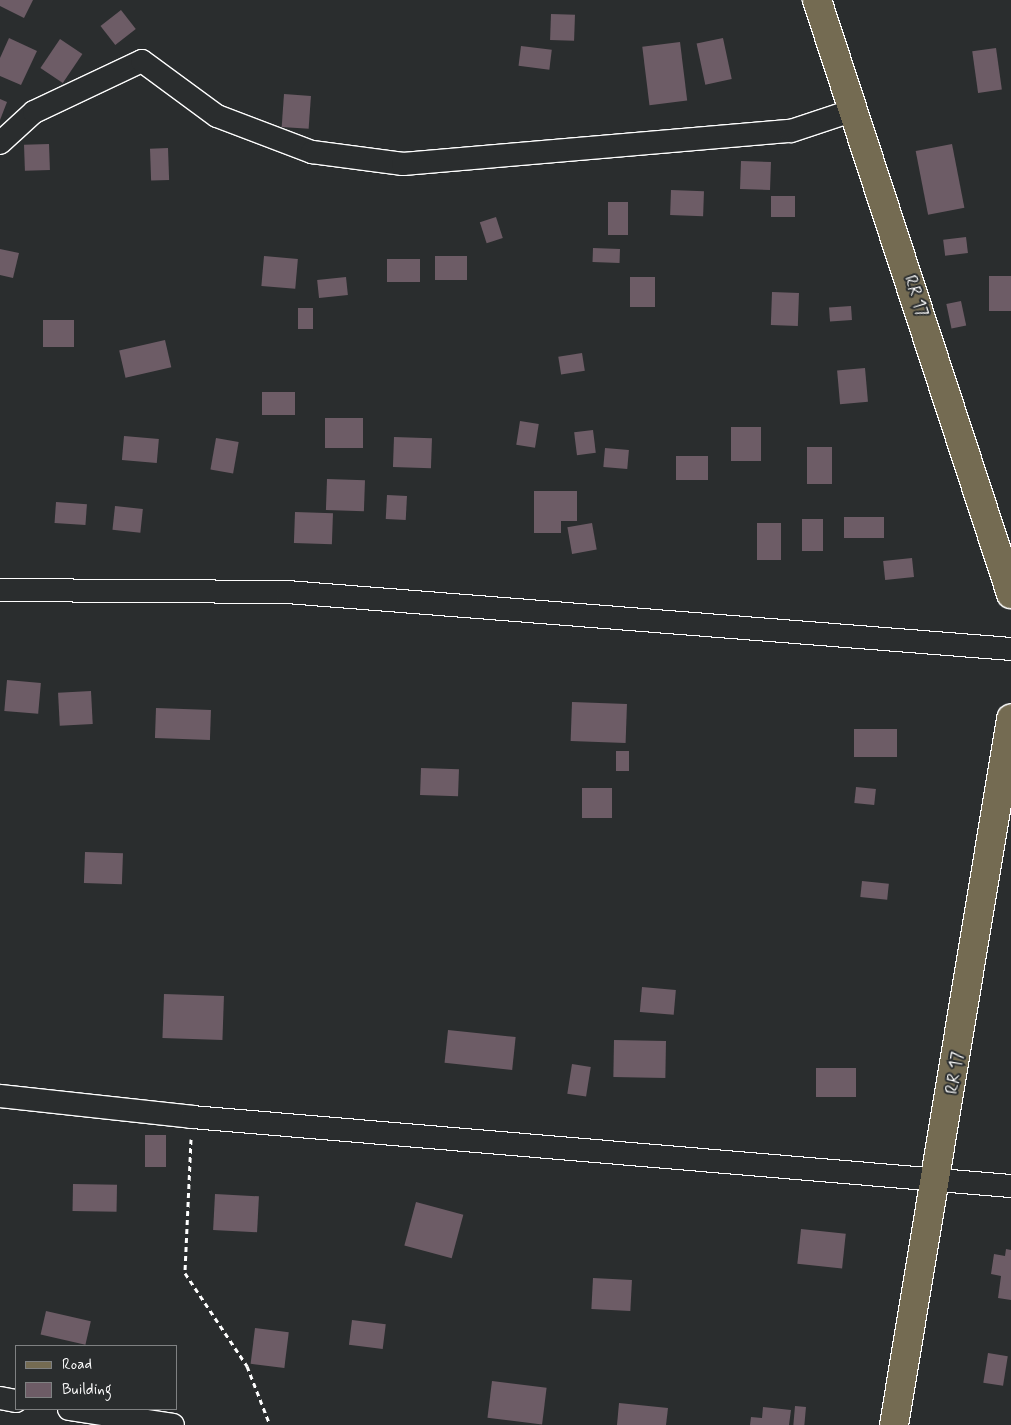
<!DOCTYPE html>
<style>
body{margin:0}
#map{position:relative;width:1011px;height:1425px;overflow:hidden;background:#2a2d2e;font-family:Mynerve,sans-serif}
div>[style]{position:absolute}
.building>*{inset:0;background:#6d5c66;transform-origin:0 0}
.path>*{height:3px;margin-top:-1.5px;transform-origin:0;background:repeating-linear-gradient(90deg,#fff 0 5px,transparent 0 9px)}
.roads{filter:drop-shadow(1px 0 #fff) drop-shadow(-1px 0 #fff) drop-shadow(0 1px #fff) drop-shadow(0 -1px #fff)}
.minor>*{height:22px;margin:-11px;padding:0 11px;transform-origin:11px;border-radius:11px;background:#2a2d2e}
.major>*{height:28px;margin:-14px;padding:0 14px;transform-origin:14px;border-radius:14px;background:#746b52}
span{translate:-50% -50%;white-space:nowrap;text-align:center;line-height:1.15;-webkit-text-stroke:4px #2a2d2e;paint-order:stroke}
.street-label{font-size:18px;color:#fff}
.legend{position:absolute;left:15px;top:1345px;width:162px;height:65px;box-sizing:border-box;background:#2a2d2e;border:1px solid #7f8182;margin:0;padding:6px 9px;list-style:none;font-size:15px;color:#fff}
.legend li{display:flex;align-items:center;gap:10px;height:25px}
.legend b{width:25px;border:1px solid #7f8182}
</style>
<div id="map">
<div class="building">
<div style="clip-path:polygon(0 0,33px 0,24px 18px,0 6px)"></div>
<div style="left:121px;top:10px;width:24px;height:26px;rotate:52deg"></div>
<div style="left:551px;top:14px;width:24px;height:26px;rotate:2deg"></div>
<div style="clip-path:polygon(9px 38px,37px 51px,21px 85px,0 76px,0 58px)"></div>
<div style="left:723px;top:38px;width:42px;height:27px;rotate:78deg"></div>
<div style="left:60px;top:39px;width:27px;height:35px;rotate:34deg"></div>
<div style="left:680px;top:42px;width:59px;height:38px;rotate:83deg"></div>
<div style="left:521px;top:46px;width:31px;height:20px;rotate:7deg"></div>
<div style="left:996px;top:48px;width:42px;height:24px;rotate:82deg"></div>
<div style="left:284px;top:94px;width:27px;height:33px;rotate:4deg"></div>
<div style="clip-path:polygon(0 99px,7px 102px,0 120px)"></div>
<div style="left:49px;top:144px;width:26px;height:25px;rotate:88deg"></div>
<div style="left:952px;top:144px;width:65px;height:37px;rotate:79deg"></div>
<div style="left:168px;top:148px;width:32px;height:18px;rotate:88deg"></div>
<div style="left:741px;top:161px;width:30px;height:28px;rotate:2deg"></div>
<div style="left:671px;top:190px;width:33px;height:25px;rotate:2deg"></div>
<div style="left:771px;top:196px;width:24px;height:21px"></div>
<div style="left:608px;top:202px;width:20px;height:33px"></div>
<div style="left:496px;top:217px;width:22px;height:17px;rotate:72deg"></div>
<div style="left:966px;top:237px;width:16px;height:23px;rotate:83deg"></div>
<div style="left:593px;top:248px;width:27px;height:14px;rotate:2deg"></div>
<div style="clip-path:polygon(0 249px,19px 253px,13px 278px,0 275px)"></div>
<div style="left:264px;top:256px;width:34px;height:30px;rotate:5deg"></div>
<div style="left:435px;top:256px;width:32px;height:24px"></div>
<div style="left:387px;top:259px;width:33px;height:23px"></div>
<div style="left:1011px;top:276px;width:35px;height:22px;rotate:90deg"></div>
<div style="left:346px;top:277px;width:18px;height:29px;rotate:84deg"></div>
<div style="left:630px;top:277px;width:25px;height:30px"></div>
<div style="left:772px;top:292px;width:27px;height:33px;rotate:2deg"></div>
<div style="left:961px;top:301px;width:25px;height:15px;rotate:78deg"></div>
<div style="left:851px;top:306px;width:14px;height:22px;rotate:86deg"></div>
<div style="left:298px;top:308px;width:15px;height:21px"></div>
<div style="left:43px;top:320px;width:31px;height:27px"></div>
<div style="left:165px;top:340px;width:28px;height:47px;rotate:77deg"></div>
<div style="left:582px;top:353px;width:18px;height:24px;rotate:81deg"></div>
<div style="left:865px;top:368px;width:34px;height:28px;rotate:85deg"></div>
<div style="left:262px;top:392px;width:33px;height:23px"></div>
<div style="left:325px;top:418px;width:38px;height:30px"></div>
<div style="left:520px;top:421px;width:19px;height:24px;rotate:9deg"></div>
<div style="left:731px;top:427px;width:30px;height:34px"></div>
<div style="left:593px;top:430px;width:23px;height:19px;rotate:83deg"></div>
<div style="left:124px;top:436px;width:35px;height:24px;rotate:5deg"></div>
<div style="left:394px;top:437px;width:38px;height:30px;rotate:2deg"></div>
<div style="left:216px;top:438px;width:23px;height:32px;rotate:10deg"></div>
<div style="left:807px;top:447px;width:25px;height:37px"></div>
<div style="left:605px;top:448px;width:24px;height:19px;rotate:5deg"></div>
<div style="left:676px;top:456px;width:32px;height:24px"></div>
<div style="left:327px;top:479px;width:38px;height:31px;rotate:2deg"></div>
<div style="clip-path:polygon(534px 491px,577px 491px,577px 521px,561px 521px,561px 533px,534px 533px)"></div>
<div style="left:387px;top:495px;width:20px;height:24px;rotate:3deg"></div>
<div style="left:56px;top:502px;width:31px;height:21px;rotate:4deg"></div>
<div style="left:115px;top:506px;width:28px;height:24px;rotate:6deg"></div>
<div style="left:295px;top:512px;width:38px;height:31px;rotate:2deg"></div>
<div style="left:844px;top:517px;width:40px;height:21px"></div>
<div style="left:802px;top:519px;width:21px;height:32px"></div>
<div style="left:592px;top:523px;width:27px;height:25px;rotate:80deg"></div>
<div style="left:757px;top:523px;width:24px;height:37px"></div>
<div style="left:912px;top:558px;width:19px;height:29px;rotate:84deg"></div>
<div style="left:7px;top:680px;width:34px;height:31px;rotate:5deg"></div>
<div style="left:91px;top:691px;width:33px;height:33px;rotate:87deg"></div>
<div style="left:572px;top:702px;width:55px;height:39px;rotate:2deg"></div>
<div style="left:156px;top:708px;width:55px;height:30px;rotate:2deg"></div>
<div style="left:897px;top:729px;width:28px;height:43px;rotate:90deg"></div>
<div style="left:616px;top:751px;width:13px;height:20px"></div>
<div style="left:421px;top:768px;width:38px;height:27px;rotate:2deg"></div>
<div style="left:856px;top:787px;width:20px;height:16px;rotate:6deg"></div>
<div style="left:582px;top:788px;width:30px;height:30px"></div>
<div style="left:85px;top:852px;width:38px;height:31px;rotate:2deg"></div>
<div style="left:862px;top:881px;width:27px;height:16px;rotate:6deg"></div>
<div style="left:642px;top:987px;width:34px;height:25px;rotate:5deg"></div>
<div style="left:164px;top:994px;width:60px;height:44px;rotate:2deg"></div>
<div style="left:448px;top:1030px;width:68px;height:33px;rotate:6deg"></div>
<div style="left:614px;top:1040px;width:52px;height:37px;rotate:1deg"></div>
<div style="left:572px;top:1064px;width:19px;height:30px;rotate:9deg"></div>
<div style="left:816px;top:1068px;width:40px;height:29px"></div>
<div style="left:145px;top:1135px;width:21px;height:32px"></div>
<div style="left:73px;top:1184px;width:44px;height:27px;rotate:1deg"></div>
<div style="left:215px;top:1194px;width:44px;height:36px;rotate:3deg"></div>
<div style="left:416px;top:1202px;width:49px;height:45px;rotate:15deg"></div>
<div style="left:801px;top:1229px;width:45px;height:35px;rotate:6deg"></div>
<div style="clip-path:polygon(1006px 1249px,1011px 1250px,1011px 1300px,998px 1298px,1001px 1276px,991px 1274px,994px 1254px,1005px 1256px)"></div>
<div style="left:593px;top:1278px;width:39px;height:31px;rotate:3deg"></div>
<div style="left:46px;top:1311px;width:46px;height:24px;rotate:13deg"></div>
<div style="left:352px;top:1320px;width:34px;height:25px;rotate:7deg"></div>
<div style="left:255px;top:1328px;width:34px;height:36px;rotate:7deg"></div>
<div style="left:988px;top:1353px;width:20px;height:30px;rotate:9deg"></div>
<div style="left:492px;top:1381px;width:55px;height:37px;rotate:7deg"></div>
<div style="clip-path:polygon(619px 1403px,668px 1408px,666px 1425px,617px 1425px)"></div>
<div style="left:795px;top:1406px;width:11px;height:19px;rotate:5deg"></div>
<div style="clip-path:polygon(763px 1407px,791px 1410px,789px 1425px,750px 1425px,751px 1417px,762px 1418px)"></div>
</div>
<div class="path">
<div style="left:191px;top:1139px;width:134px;rotate:92.6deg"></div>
<div style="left:185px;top:1273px;width:112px;rotate:56.3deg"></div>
<div style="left:247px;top:1366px;width:63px;rotate:68.7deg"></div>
</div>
<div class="roads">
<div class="minor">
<div style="left:0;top:143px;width:46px;rotate:-42.4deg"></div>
<div style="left:34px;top:112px;width:119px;rotate:-25.3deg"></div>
<div style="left:142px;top:61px;width:93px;rotate:36.3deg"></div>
<div style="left:217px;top:116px;width:102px;rotate:20.8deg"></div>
<div style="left:312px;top:152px;width:92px;rotate:7.5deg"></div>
<div style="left:403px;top:164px;width:389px;rotate:-4.9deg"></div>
<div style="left:791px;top:131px;width:66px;rotate:-18.4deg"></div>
<div style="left:0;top:590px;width:287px;rotate:0.4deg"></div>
<div style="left:287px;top:592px;width:726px;rotate:4.5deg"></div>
<div style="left:0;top:1096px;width:193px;rotate:6.2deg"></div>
<div style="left:192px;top:1117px;width:822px;rotate:4.82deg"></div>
<div style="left:0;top:1398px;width:16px;rotate:11deg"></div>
<div style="left:69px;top:1409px;width:105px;rotate:8.7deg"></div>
</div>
<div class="major">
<div style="left:817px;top:0;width:625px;rotate:71.91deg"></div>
<div style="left:894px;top:1425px;width:716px;rotate:-80.59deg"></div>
</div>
</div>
<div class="street-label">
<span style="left:916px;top:296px;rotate:72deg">RR 17</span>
<span style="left:955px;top:1073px;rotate:-81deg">RR 17</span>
</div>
<ul class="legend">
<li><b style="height:6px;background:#746b52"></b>Road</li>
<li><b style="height:14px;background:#6d5c66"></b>Building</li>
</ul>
</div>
